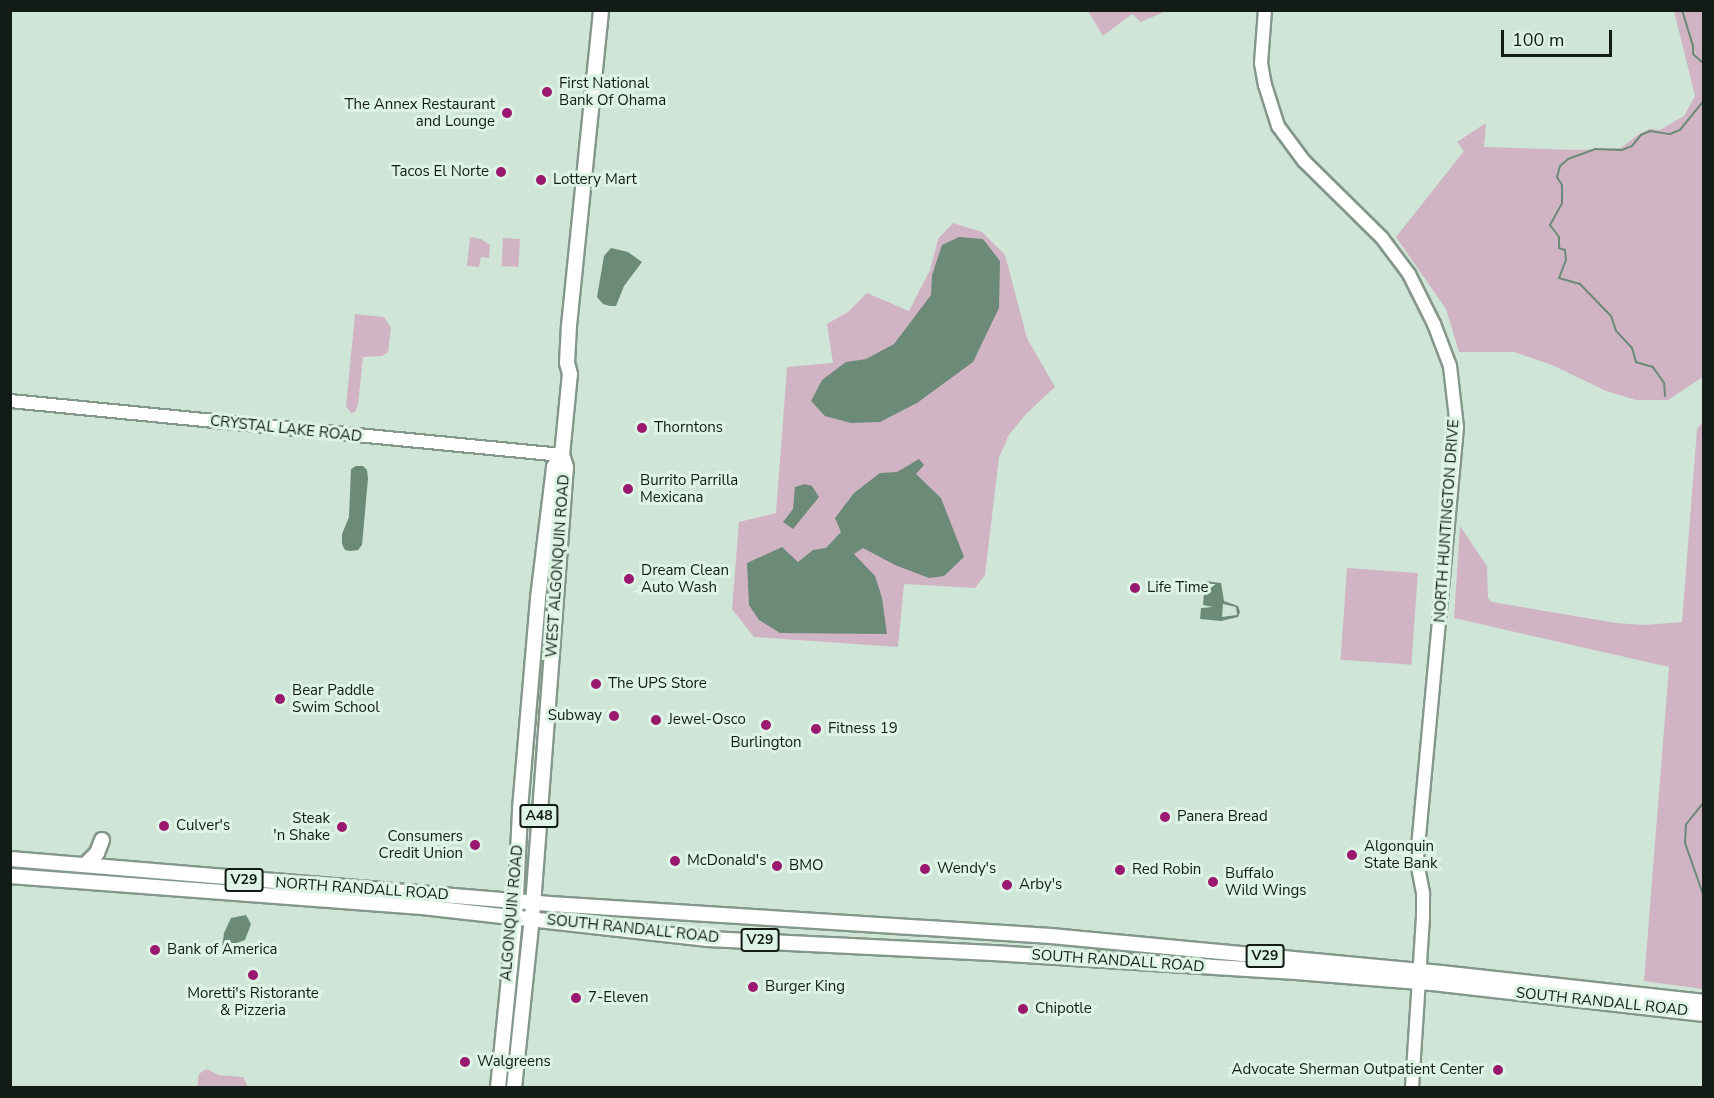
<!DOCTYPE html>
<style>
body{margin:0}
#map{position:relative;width:1714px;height:1098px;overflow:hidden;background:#cfe5d8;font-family:"Nunito Sans",sans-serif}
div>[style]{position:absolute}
.green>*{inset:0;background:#d1b4c3;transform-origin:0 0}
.water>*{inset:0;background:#6c8a78}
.stream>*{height:2px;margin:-1px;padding:0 1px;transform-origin:1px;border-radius:1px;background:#6c8a78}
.roads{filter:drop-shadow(2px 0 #83978b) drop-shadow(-2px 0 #83978b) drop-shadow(0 2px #83978b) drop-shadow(0 -2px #83978b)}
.secondary>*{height:12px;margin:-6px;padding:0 6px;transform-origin:6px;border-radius:6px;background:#fff}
.primary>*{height:14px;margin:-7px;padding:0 7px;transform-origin:7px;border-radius:7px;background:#fff}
.dots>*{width:16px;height:16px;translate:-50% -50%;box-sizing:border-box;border:3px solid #dcf3e5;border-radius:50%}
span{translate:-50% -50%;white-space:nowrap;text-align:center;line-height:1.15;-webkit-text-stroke:6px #dcf3e5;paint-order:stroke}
.shield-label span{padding:2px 4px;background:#dcf3e5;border:2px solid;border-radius:4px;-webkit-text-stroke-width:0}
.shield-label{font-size:14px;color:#131b16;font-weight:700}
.poi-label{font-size:15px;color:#131b16}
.left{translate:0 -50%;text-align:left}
.right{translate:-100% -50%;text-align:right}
.street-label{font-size:15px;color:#131b16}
.frame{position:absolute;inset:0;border:12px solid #131b16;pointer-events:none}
.scale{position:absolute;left:1501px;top:30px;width:111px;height:27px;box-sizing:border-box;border:3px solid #131b16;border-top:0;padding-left:8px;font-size:18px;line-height:21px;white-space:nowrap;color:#131b16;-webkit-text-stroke:4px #dcf3e5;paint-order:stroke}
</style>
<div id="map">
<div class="green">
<div style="clip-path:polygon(1088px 11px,1166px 11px,1141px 22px,1132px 14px,1103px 36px)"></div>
<div style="clip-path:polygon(1674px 11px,1703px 11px,1703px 377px,1668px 400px,1636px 400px,1606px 391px,1552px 365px,1514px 352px,1459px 352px,1446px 309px,1396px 237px,1464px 151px,1457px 142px,1486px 123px,1484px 147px,1577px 150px,1621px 148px,1639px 134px,1650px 129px,1660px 130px,1684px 116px,1695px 96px)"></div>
<div style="clip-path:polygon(953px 223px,982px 232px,1005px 255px,1027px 338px,1055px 387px,1025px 415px,1009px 435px,999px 457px,985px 575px,975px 588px,904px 584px,898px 647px,754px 637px,732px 609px,739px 522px,776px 513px,787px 367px,833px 363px,827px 324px,848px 312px,867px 293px,909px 311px,930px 270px,938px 239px)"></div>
<div style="clip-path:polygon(470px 237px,481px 239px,490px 245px,489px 258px,481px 257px,479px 267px,467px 266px)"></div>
<div style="left:503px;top:238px;width:17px;height:28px;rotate:3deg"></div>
<div style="clip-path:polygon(355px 314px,384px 317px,391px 328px,388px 352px,382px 356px,363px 357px,358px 405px,355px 412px,351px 413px,346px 406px)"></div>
<div style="clip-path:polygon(1703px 422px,1703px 989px,1644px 981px,1669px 667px,1454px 618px,1460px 526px,1487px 566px,1488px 598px,1492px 602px,1616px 623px,1644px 625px,1682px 622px,1697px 429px)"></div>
<div style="left:1347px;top:568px;width:71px;height:92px;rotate:4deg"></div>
<div style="clip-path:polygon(206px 1069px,219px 1075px,243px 1077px,248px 1087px,197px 1087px,199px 1074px)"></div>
</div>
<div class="water">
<div style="clip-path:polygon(959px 237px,983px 239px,1000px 261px,999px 308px,973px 362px,917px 403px,880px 422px,851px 423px,825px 416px,811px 401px,822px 380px,846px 362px,866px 359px,894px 344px,931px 295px,932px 275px,942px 245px)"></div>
<div style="clip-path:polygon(611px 248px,628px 252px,642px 262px,624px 286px,616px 306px,610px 306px,603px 304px,597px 297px,604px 256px)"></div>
<div style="clip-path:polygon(919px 459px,924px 465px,916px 474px,941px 498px,964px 557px,944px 576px,929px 578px,895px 565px,863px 548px,854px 554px,875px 576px,882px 598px,887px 634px,780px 633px,759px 620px,749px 605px,747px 563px,782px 547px,798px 562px,813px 550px,826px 548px,841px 532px,835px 518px,854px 493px,880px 473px,897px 472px)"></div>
<div style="clip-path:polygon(356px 466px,363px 466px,367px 470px,368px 479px,362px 545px,358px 550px,350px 551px,345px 550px,342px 544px,342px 534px,349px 517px,351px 469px)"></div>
<div style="clip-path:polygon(805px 484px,812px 486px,819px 497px,793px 529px,783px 522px,793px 509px,795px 487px)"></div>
<div style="clip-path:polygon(evenodd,1205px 581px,1221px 583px,1224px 601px,1238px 606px,1240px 612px,1238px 617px,1221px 621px,1200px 619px,1201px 608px,1213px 607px,1203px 605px,1205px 581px,1223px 604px,1236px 607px,1237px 615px,1222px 617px,1223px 604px)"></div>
<div style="clip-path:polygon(246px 915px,251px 924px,245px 940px,222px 948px,224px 933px,231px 918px)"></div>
</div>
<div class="stream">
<div style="left:1682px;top:10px;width:37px;rotate:73deg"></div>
<div style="left:1693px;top:45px;width:9px;rotate:90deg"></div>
<div style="left:1693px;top:54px;width:15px;rotate:42deg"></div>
<div style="left:1665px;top:396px;width:13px;rotate:-94deg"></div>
<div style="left:1664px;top:383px;width:19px;rotate:-125deg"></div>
<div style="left:1653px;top:367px;width:18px;rotate:-164deg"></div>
<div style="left:1636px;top:362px;width:15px;rotate:-106deg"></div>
<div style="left:1632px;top:348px;width:23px;rotate:-133deg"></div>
<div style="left:1616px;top:331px;width:16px;rotate:-108deg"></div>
<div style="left:1611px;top:316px;width:45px;rotate:-134.1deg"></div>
<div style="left:1580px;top:284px;width:22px;rotate:-164deg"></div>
<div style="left:1559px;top:278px;width:19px;rotate:-69deg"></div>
<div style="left:1566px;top:260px;width:10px;rotate:-96deg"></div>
<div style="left:1565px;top:250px;width:6px;rotate:-162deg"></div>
<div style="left:1559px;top:248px;width:11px;rotate:-90deg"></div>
<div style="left:1559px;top:237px;width:15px;rotate:-127deg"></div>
<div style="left:1550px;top:225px;width:25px;rotate:-61deg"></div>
<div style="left:1562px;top:203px;width:18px;rotate:-90deg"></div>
<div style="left:1562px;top:185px;width:9px;rotate:-122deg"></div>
<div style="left:1557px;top:177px;width:11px;rotate:-75deg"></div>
<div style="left:1560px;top:166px;width:11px;rotate:-41deg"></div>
<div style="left:1568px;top:159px;width:29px;rotate:-20deg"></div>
<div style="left:1595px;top:149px;width:27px;rotate:2deg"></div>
<div style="left:1622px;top:150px;width:11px;rotate:-22deg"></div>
<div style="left:1632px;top:146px;width:14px;rotate:-51deg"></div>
<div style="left:1641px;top:135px;width:10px;rotate:-24deg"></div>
<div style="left:1650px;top:131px;width:20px;rotate:9deg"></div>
<div style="left:1670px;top:134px;width:11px;rotate:-22deg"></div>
<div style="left:1680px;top:130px;width:38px;rotate:-51deg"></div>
<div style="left:1704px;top:802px;width:28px;rotate:129deg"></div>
<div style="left:1686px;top:824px;width:19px;rotate:93deg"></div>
<div style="left:1685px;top:843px;width:57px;rotate:70.6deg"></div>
</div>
<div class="roads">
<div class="secondary">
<div style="left:1265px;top:10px;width:53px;rotate:94.3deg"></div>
<div style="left:1261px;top:63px;width:22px;rotate:80deg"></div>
<div style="left:1265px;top:85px;width:43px;rotate:72.4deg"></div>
<div style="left:1278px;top:126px;width:44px;rotate:53.4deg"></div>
<div style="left:1304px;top:161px;width:110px;rotate:44.6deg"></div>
<div style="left:1382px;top:238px;width:45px;rotate:53.1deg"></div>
<div style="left:1409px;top:274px;width:56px;rotate:63.4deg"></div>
<div style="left:1434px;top:324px;width:45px;rotate:69.1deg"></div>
<div style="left:1450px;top:366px;width:61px;rotate:83.5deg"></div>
<div style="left:1457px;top:427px;width:437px;rotate:95.3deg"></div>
<div style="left:1417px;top:862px;width:33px;rotate:79deg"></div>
<div style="left:1423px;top:894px;width:23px;rotate:90deg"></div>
<div style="left:1423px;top:917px;width:171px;rotate:93.7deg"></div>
<div style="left:10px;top:401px;width:555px;rotate:5.59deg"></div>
</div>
<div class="primary">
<div style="left:10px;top:859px;width:542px;rotate:4.76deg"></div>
<div style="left:550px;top:904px;width:502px;rotate:3.65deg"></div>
<div style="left:1051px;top:936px;width:392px;rotate:5.4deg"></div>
<div style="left:1441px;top:973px;width:265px;rotate:6.3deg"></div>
<div style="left:85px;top:865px;width:17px;rotate:-45deg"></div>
<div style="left:97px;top:853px;width:14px;rotate:-69deg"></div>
<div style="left:10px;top:876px;width:413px;rotate:4.3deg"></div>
<div style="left:422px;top:907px;width:288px;rotate:6.4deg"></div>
<div style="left:708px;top:939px;width:285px;rotate:2.8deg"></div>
<div style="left:993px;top:953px;width:304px;rotate:3.6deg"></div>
<div style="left:1296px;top:972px;width:145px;rotate:4.7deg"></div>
<div style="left:1441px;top:984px;width:265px;rotate:6.5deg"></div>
<div style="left:498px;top:1088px;width:172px;rotate:-84.3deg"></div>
<div style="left:515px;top:917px;width:108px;rotate:-87.3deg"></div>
<div style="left:520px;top:809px;width:212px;rotate:-85.1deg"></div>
<div style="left:538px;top:598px;width:132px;rotate:-83deg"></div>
<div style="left:554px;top:467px;width:14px;rotate:-56deg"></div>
<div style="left:514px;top:1088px;width:171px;rotate:-84deg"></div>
<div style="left:532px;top:918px;width:452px;rotate:-85.7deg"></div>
<div style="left:566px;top:467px;width:13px;rotate:-108deg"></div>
<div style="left:562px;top:455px;width:81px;rotate:-84.4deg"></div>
<div style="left:570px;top:374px;width:11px;rotate:-105deg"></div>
<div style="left:567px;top:363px;width:37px;rotate:-87deg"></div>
<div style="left:569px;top:326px;width:318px;rotate:-84.2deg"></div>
</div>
</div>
<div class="dots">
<div style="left:547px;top:92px;background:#9a186d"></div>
<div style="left:507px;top:113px;background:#9a186d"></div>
<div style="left:501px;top:172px;background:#9a186d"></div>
<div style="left:541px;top:180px;background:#9a186d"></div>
<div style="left:642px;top:428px;background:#9a186d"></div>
<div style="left:628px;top:489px;background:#9a186d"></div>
<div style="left:629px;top:579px;background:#9a186d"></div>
<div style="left:1135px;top:588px;background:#9a186d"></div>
<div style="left:596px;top:684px;background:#9a186d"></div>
<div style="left:280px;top:699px;background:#9a186d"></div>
<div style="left:614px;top:716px;background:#9a186d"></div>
<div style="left:656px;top:720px;background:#9a186d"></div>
<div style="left:766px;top:725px;background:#9a186d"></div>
<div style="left:816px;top:729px;background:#9a186d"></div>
<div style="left:1165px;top:817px;background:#9a186d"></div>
<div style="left:164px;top:826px;background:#9a186d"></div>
<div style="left:342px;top:827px;background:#9a186d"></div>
<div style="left:475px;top:845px;background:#9a186d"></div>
<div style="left:1352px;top:855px;background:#9a186d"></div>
<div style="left:675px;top:861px;background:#9a186d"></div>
<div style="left:777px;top:866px;background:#9a186d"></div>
<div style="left:925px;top:869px;background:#9a186d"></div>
<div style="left:1120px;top:870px;background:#9a186d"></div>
<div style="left:1213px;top:882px;background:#9a186d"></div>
<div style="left:1007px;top:885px;background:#9a186d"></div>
<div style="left:155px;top:950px;background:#9a186d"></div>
<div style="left:253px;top:975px;background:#9a186d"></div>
<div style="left:753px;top:987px;background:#9a186d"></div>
<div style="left:576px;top:998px;background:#9a186d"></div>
<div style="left:1023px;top:1009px;background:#9a186d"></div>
<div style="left:465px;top:1062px;background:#9a186d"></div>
<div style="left:1498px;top:1070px;background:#9a186d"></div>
</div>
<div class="shield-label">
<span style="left:539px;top:816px">A48</span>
<span style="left:244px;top:880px">V29</span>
<span style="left:760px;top:940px">V29</span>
<span style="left:1265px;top:956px">V29</span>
</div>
<div class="poi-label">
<span class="left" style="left:559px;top:92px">First National<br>Bank Of Ohama</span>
<span class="right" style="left:495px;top:113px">The Annex Restaurant<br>and Lounge</span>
<span class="right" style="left:489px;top:172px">Tacos El Norte</span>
<span class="left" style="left:553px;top:180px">Lottery Mart</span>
<span class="left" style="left:654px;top:428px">Thorntons</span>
<span class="left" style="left:640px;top:489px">Burrito Parrilla<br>Mexicana</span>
<span class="left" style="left:641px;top:579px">Dream Clean<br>Auto Wash</span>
<span class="left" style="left:1147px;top:588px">Life Time</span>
<span class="left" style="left:608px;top:684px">The UPS Store</span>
<span class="left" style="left:292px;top:699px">Bear Paddle<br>Swim School</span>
<span class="right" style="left:602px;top:716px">Subway</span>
<span class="left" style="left:668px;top:720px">Jewel-Osco</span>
<span class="left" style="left:828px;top:729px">Fitness 19</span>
<span style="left:766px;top:743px">Burlington</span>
<span class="left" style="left:1177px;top:817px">Panera Bread</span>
<span class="right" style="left:330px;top:827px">Steak<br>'n Shake</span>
<span class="left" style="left:176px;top:826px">Culver's</span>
<span class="right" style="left:463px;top:845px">Consumers<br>Credit Union</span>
<span class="left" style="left:1364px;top:855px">Algonquin<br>State Bank</span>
<span class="left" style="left:687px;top:861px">McDonald's</span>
<span class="left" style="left:789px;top:866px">BMO</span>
<span class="left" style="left:937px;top:869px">Wendy's</span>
<span class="left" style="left:1132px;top:870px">Red Robin</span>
<span class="left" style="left:1225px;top:882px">Buffalo<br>Wild Wings</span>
<span class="left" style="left:1019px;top:885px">Arby's</span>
<span class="left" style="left:167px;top:950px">Bank of America</span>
<span class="left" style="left:765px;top:987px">Burger King</span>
<span style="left:253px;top:1002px">Moretti's Ristorante<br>&amp; Pizzeria</span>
<span class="left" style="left:588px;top:998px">7-Eleven</span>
<span class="left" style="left:1035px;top:1009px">Chipotle</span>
<span class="left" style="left:477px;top:1062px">Walgreens</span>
<span class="right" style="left:1484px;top:1070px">Advocate Sherman Outpatient Center</span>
</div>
<div class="street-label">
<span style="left:286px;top:429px;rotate:6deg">CRYSTAL LAKE ROAD</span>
<span style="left:1447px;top:521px;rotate:-86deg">NORTH HUNTINGTON DRIVE</span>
<span style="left:558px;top:566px;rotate:-86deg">WEST ALGONQUIN ROAD</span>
<span style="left:362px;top:889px;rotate:4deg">NORTH RANDALL ROAD</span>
<span style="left:512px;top:913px;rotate:-85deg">ALGONQUIN ROAD</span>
<span style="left:633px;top:929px;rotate:6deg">SOUTH RANDALL ROAD</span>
<span style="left:1118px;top:961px;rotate:4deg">SOUTH RANDALL ROAD</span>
<span style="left:1602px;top:1002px;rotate:6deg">SOUTH RANDALL ROAD</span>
</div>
<div class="frame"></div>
<div class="scale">100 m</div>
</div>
